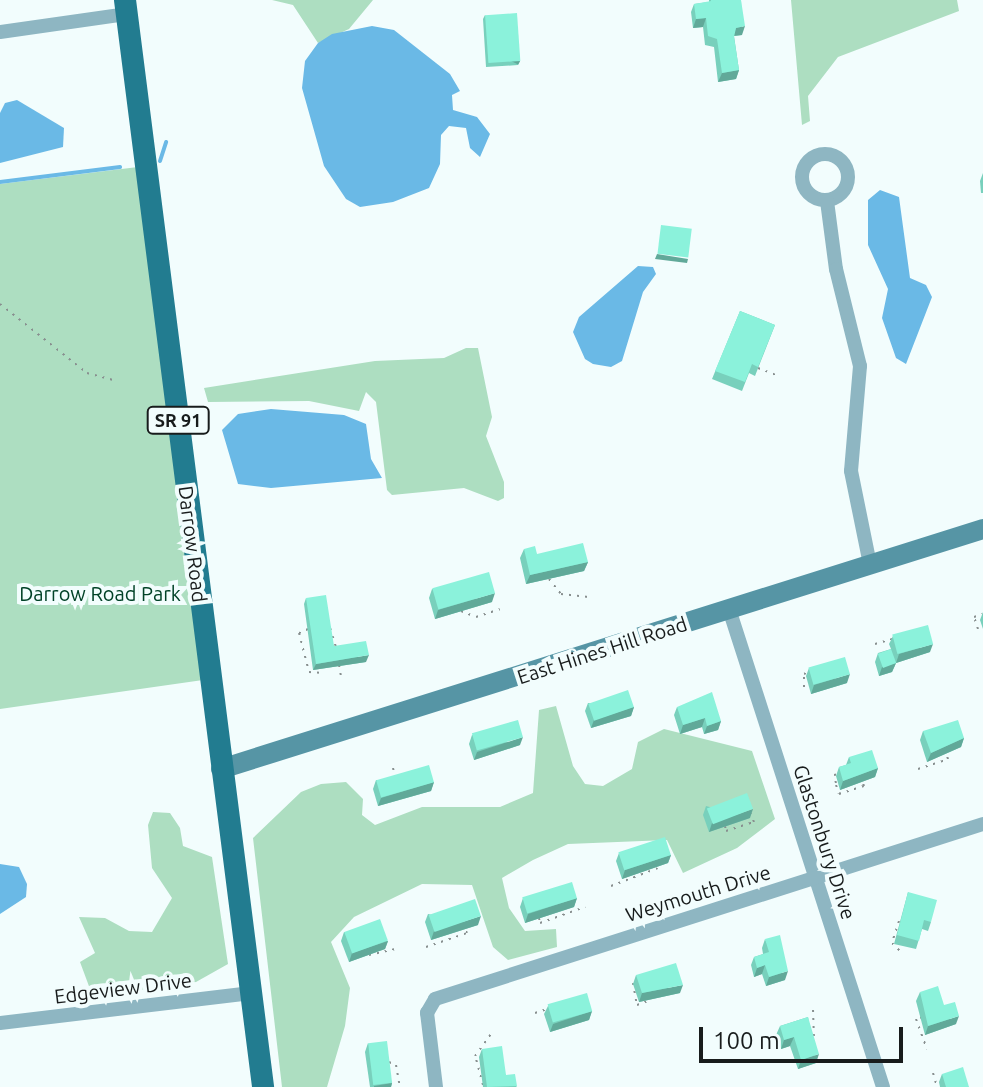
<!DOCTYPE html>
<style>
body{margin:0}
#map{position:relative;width:983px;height:1087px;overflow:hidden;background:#f2fdfd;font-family:Ubuntu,sans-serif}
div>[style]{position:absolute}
.green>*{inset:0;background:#addec1}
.water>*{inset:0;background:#6ab9e6}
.stream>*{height:4px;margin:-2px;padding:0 2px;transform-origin:2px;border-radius:2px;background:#6ab9e6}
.path>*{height:2px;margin-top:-1px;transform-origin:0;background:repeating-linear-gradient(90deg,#888f8f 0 2px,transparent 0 8px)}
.street>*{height:14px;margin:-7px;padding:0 7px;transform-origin:7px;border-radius:7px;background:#8eb6c2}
.street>.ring{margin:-7px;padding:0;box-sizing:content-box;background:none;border:14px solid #8eb6c2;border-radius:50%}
.secondary>*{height:20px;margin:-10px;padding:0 10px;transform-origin:10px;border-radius:10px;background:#5695a5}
.primary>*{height:22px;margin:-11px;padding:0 11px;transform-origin:11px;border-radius:11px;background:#227c90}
.wall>*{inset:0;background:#78d0bc}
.shaded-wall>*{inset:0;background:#61a999;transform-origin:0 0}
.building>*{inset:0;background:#8bf2db;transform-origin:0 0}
span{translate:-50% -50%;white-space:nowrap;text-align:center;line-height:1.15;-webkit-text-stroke:8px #f2fdfd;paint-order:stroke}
.shield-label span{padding:2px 6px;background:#f2fdfd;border:2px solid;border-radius:6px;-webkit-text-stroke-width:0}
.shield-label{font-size:18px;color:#181c1c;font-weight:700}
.street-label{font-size:20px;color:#181c1c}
.park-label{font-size:20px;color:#004227}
.scale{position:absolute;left:699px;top:1027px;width:204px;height:36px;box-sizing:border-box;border:4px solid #181c1c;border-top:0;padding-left:10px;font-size:24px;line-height:28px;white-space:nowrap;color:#181c1c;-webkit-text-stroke:6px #f2fdfd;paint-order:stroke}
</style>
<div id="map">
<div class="green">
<div style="clip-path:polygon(272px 0,373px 0,349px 29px,318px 43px,293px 5px)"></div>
<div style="clip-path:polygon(791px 0,957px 0,959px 11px,838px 57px,808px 96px,810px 121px,802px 125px)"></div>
<div style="clip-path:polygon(146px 166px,210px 679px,0 709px,0 184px)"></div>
<div style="clip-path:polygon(466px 348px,478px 348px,492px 417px,486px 436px,504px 482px,504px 498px,498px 501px,464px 488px,392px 495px,387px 490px,376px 402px,366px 392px,359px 411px,309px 401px,208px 402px,204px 388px,375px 361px,444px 358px)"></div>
<div style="clip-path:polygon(556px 706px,573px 766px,585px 784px,603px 786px,632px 769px,638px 742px,664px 729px,752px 751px,775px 819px,737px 848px,683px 873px,667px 840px,568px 844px,533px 860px,502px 878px,509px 908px,525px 931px,556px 929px,557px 947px,508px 960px,493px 947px,472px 885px,422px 884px,354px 917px,331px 942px,350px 988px,345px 1026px,327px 1087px,282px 1087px,253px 838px,301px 792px,321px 784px,346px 782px,363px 799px,362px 815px,375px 825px,422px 807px,500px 807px,533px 793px,539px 710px)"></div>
<div style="clip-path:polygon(153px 812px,170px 813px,180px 828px,183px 846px,212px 857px,228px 964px,196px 982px,93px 997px,80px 962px,95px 953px,79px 917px,105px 918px,129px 931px,152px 932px,172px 898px,152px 868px,148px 825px)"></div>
</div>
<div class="water">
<div style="clip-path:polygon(372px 26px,394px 30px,450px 74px,460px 91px,452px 95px,453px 110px,477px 117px,490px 134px,480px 157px,470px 148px,466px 128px,449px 126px,441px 135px,440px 164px,429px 188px,393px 202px,360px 207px,346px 199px,324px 166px,302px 88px,305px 61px,318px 43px,332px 34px)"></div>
<div style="clip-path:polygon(17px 100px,64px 128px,63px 147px,0 163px,0 113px,5px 103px)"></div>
<div style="clip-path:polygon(880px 190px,899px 197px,910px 278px,926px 285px,932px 297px,906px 364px,896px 358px,882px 318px,888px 289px,868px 245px,868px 200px)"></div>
<div style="clip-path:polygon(638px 266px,653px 267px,656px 274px,643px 292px,622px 361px,611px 367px,593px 364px,585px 359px,573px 332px,579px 317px)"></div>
<div style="clip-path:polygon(271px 409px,344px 415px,366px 424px,371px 459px,382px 478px,271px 488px,238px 484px,222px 430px,238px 414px)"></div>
<div style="clip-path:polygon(0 864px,19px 867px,27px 884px,26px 897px,0 914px)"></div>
</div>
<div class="stream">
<div style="left:160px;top:161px;width:20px;rotate:-72deg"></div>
<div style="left:0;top:182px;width:121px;rotate:-7.1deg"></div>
</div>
<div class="path">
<div style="left:0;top:304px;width:111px;rotate:38.4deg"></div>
<div style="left:87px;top:373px;width:31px;rotate:15deg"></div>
<div style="left:758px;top:368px;width:19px;rotate:21deg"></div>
<div style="left:549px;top:579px;width:19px;rotate:51deg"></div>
<div style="left:561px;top:594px;width:30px;rotate:6deg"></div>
<div style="left:461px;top:611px;width:16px;rotate:22deg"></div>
<div style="left:476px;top:617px;width:25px;rotate:-18deg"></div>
<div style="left:328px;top:621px;width:27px;rotate:73deg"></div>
<div style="left:308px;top:629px;width:10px;rotate:156deg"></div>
<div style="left:299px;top:633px;width:40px;rotate:75.6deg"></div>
<div style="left:309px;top:672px;width:15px;rotate:4deg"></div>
<div style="left:978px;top:629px;width:13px;rotate:-108deg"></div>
<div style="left:974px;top:617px;width:9px;rotate:-18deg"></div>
<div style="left:875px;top:644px;width:19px;rotate:-16deg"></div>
<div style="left:339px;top:665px;width:11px;rotate:80deg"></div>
<div style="left:804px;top:687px;width:13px;rotate:-90deg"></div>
<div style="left:804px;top:674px;width:7px;rotate:-27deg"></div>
<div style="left:393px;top:768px;width:9px;rotate:77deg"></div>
<div style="left:918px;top:769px;width:32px;rotate:-18deg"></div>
<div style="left:948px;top:759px;width:6px;rotate:-108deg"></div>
<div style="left:836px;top:783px;width:8px;rotate:-104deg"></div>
<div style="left:834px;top:775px;width:5px;rotate:-11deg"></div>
<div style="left:836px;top:785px;width:9px;rotate:72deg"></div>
<div style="left:839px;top:794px;width:26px;rotate:-18deg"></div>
<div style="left:864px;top:786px;width:6px;rotate:-108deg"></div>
<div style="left:725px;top:826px;width:5px;rotate:79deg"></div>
<div style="left:726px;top:831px;width:29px;rotate:-18deg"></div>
<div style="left:754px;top:822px;width:9px;rotate:-111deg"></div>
<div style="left:611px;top:886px;width:50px;rotate:-21deg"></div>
<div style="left:539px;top:918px;width:5px;rotate:79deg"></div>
<div style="left:540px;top:923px;width:48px;rotate:-19.6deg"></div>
<div style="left:899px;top:921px;width:23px;rotate:108deg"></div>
<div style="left:892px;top:943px;width:14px;rotate:45deg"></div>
<div style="left:426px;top:947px;width:43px;rotate:-18.9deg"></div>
<div style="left:467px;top:933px;width:4px;rotate:-117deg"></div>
<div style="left:369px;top:955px;width:28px;rotate:-13deg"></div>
<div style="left:633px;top:983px;width:22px;rotate:80deg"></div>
<div style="left:637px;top:1005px;width:15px;rotate:-20deg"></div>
<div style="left:813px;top:1010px;width:27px;rotate:88deg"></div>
<div style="left:535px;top:1013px;width:13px;rotate:-18deg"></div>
<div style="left:922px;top:1017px;width:6px;rotate:162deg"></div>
<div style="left:916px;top:1019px;width:32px;rotate:70deg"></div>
<div style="left:389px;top:1062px;width:8px;rotate:23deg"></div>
<div style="left:396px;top:1065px;width:22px;rotate:80deg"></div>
<div style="left:933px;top:1073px;width:15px;rotate:74deg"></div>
<div style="left:483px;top:1085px;width:30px;rotate:-105deg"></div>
<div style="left:475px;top:1056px;width:31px;rotate:-54deg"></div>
</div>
<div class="street">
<div style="left:0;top:32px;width:127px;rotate:-8.1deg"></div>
<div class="ring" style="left:802px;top:154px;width:32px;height:32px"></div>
<div style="left:827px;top:201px;width:69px;rotate:82.5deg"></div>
<div style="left:836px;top:269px;width:100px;rotate:76.1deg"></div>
<div style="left:860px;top:366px;width:105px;rotate:94.9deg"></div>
<div style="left:851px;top:471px;width:95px;rotate:78.5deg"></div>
<div style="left:729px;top:609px;width:502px;rotate:72.14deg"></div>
<div style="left:0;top:1023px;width:253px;rotate:-6.8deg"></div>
<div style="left:436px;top:1087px;width:75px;rotate:-96.9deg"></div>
<div style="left:427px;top:1013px;width:16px;rotate:-60deg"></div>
<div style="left:435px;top:999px;width:575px;rotate:-17.71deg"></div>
</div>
<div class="secondary">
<div style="left:221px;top:769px;width:799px;rotate:-17.48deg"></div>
</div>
<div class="primary">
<div style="left:125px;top:0;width:1096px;rotate:82.76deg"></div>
</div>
<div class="wall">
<div style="clip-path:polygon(709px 0,741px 0,742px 35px,734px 36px,739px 70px,736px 79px,718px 82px,714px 47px,705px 45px,703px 27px,693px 28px,691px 12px,694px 4px,709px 2px)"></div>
<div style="clip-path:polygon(485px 15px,520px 61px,518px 65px,486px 67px,483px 19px)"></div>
<div style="clip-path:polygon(983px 173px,983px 193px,981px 193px,980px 181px)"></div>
<div style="clip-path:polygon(740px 311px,775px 325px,755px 376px,749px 373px,742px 391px,712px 379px)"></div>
<div style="clip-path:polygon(524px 549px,537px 554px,588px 562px,584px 571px,526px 584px,520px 558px)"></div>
<div style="clip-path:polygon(432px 589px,492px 602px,435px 619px,429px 598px)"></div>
<div style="clip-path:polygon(306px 598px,334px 646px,366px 662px,313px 670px,304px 604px)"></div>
<div style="clip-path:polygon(983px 612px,983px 629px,980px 620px)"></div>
<div style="clip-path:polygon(893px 636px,930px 652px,896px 663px,892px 672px,879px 676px,875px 662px,878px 653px,891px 649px,889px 644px)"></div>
<div style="clip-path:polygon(809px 668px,847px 683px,811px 694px,806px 676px)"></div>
<div style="clip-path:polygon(588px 703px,634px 707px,631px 716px,591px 728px,585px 711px)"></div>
<div style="clip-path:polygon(677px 707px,721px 721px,718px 730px,704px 734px,702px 727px,680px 734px,674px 715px)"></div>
<div style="clip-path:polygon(923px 731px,964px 738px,961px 747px,927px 762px,920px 740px)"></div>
<div style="clip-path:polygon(472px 735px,520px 745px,474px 760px,469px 744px)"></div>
<div style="clip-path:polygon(849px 757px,878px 768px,875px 777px,840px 790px,836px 776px,839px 767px,846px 765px)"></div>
<div style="clip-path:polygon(376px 780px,434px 782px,431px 791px,378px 806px,373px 789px)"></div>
<div style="clip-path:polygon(706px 806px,750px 818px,709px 832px,703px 815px)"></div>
<div style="clip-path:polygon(619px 853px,671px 855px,668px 863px,622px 879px,616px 861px)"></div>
<div style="clip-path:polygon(908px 892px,931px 922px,928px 931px,922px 929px,916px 949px,894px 944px)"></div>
<div style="clip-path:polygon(523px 898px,577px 898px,574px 907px,525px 923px,520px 907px)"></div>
<div style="clip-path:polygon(428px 914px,478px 925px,431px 940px,425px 922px)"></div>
<div style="clip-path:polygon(344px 932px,388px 941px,385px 949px,349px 962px,341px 941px)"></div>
<div style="clip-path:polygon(765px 939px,785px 980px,766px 986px,762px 974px,754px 977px,751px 965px,754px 957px,763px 954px,762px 948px)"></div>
<div style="clip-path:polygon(636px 975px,680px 993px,639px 1002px,633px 984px)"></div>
<div style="clip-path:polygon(920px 992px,956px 1024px,925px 1035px,916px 1001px)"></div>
<div style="clip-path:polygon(548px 1006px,592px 1011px,589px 1020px,550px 1032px,544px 1014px)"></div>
<div style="clip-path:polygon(808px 1017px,816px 1063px,798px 1069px,790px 1046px,781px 1049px,776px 1035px,780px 1026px)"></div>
<div style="clip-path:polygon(368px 1043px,392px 1083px,391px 1087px,370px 1087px,365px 1052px)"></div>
<div style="clip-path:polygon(482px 1049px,506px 1075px,517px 1087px,483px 1087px,479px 1057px)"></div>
<div style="clip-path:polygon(942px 1074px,969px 1087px,940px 1087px,939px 1082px)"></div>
</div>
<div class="shaded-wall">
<div style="clip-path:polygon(706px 18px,703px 27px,693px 28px,696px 19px)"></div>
<div style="clip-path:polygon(745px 26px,742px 35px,733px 36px,736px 28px)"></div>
<div style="left:520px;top:61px;width:4px;height:32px;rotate:117deg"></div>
<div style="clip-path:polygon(739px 70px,736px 79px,718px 82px,722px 73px)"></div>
<div style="clip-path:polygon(657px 254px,688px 259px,687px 263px,655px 259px)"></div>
<div style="clip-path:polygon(588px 562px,584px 571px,526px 584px,530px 575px)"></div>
<div style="clip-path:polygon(495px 593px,492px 602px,435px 619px,438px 610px)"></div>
<div style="clip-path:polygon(933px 644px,930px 652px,896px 663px,899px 654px)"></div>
<div style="clip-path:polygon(369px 655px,366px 662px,313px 670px,316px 664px)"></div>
<div style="clip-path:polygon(896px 663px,892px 672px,879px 676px,882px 667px)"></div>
<div style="clip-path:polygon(850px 674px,847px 683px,811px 694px,814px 685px)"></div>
<div style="clip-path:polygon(634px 707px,631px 716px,591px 728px,594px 720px)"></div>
<div style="clip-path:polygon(705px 718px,702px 727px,680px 734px,683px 725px)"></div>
<div style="clip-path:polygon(721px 721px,718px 730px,704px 734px,707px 726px)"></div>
<div style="clip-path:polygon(523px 737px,520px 745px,474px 760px,477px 752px)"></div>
<div style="clip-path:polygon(964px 738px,961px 747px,927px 762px,931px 753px)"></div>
<div style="clip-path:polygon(878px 768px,875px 777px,840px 790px,843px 781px)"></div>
<div style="clip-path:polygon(434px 782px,431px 791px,378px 806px,381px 798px)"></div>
<div style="clip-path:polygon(753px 809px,750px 818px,709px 832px,712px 823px)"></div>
<div style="clip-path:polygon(671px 855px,668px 863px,622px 879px,625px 870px)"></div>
<div style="clip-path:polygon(577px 898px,574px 907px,525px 923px,528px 914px)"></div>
<div style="clip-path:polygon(481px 916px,478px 925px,431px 940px,434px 931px)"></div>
<div style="clip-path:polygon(388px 941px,385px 949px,349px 962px,352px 953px)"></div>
<div style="clip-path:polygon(765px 965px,762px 974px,754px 977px,757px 968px)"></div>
<div style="clip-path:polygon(788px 971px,785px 980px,766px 986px,769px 977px)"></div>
<div style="clip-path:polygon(683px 985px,680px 993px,639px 1002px,642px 993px)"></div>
<div style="clip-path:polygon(592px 1011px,589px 1020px,550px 1032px,553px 1024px)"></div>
<div style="clip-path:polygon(959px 1016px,956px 1024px,925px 1035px,928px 1026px)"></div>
<div style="clip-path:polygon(794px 1037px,790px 1046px,781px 1049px,784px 1040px)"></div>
<div style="clip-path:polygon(819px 1054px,816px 1063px,798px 1069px,801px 1060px)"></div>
<div style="clip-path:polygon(392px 1083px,391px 1087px,374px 1087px,374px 1086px)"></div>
</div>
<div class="building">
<div style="clip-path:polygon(711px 0,741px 0,745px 26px,736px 28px,734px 37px,739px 70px,722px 73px,717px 39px,708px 36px,706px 18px,696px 19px,694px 4px,711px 1px)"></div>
<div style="left:517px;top:13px;width:48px;height:32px;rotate:86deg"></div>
<div style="left:661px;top:225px;width:31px;height:29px;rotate:7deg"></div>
<div style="clip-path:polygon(740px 311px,775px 325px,758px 367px,752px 364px,745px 382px,715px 371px)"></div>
<div style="clip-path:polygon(583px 543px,588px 562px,530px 575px,524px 549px,535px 546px,537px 554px)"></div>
<div style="left:489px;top:572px;width:22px;height:59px;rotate:74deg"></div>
<div style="clip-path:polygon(326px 595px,334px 646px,366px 641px,369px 655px,316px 664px,306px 598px)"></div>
<div style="left:928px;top:625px;width:20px;height:37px;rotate:75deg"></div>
<div style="left:891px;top:649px;width:15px;height:14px;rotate:70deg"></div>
<div style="left:845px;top:657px;width:18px;height:38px;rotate:74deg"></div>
<div style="left:628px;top:690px;width:18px;height:42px;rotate:71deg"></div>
<div style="clip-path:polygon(712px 692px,721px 721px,707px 726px,705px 718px,683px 725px,677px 707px)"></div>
<div style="left:518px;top:720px;width:18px;height:48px;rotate:74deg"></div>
<div style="clip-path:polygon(958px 720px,964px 738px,931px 753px,923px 731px)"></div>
<div style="clip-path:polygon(872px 750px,878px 768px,843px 781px,839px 767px,851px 763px,849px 757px)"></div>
<div style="left:429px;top:765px;width:18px;height:55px;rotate:74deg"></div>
<div style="left:747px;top:793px;width:17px;height:43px;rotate:69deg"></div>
<div style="left:665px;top:837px;width:19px;height:49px;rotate:72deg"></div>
<div style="left:572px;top:882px;width:17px;height:52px;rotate:73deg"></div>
<div style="clip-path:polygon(908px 892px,937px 900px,931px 922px,924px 920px,919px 941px,897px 935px)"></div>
<div style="left:475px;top:899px;width:18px;height:49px;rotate:71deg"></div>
<div style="left:380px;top:919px;width:23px;height:38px;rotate:70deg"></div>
<div style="clip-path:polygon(780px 935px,788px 971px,769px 977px,765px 965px,757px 968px,754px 957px,769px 952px,765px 939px)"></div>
<div style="clip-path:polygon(676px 963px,683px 985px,642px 993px,636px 975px)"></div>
<div style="clip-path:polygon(938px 986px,944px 1005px,955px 1002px,959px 1016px,928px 1026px,920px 992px)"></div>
<div style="left:587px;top:993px;width:19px;height:41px;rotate:74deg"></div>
<div style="clip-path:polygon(808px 1017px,819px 1054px,801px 1060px,794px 1037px,784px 1040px,780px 1026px)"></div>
<div style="left:387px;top:1041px;width:42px;height:19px;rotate:83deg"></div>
<div style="clip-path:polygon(502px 1046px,506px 1075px,515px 1074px,517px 1086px,487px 1087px,482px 1049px)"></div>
<div style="clip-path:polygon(963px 1067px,969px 1087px,946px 1087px,942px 1074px)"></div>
</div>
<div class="shield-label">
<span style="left:178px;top:420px">SR 91</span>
</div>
<div class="street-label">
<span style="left:193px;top:544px;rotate:83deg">Darrow Road</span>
<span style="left:602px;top:650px;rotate:-18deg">East Hines Hill Road</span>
<span style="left:825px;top:842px;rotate:72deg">Glastonbury Drive</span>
<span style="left:698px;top:893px;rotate:-17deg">Weymouth Drive</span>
<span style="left:123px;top:988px;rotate:-7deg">Edgeview Drive</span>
</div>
<div class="park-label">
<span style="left:100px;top:593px">Darrow Road Park</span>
</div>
<div class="scale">100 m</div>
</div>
